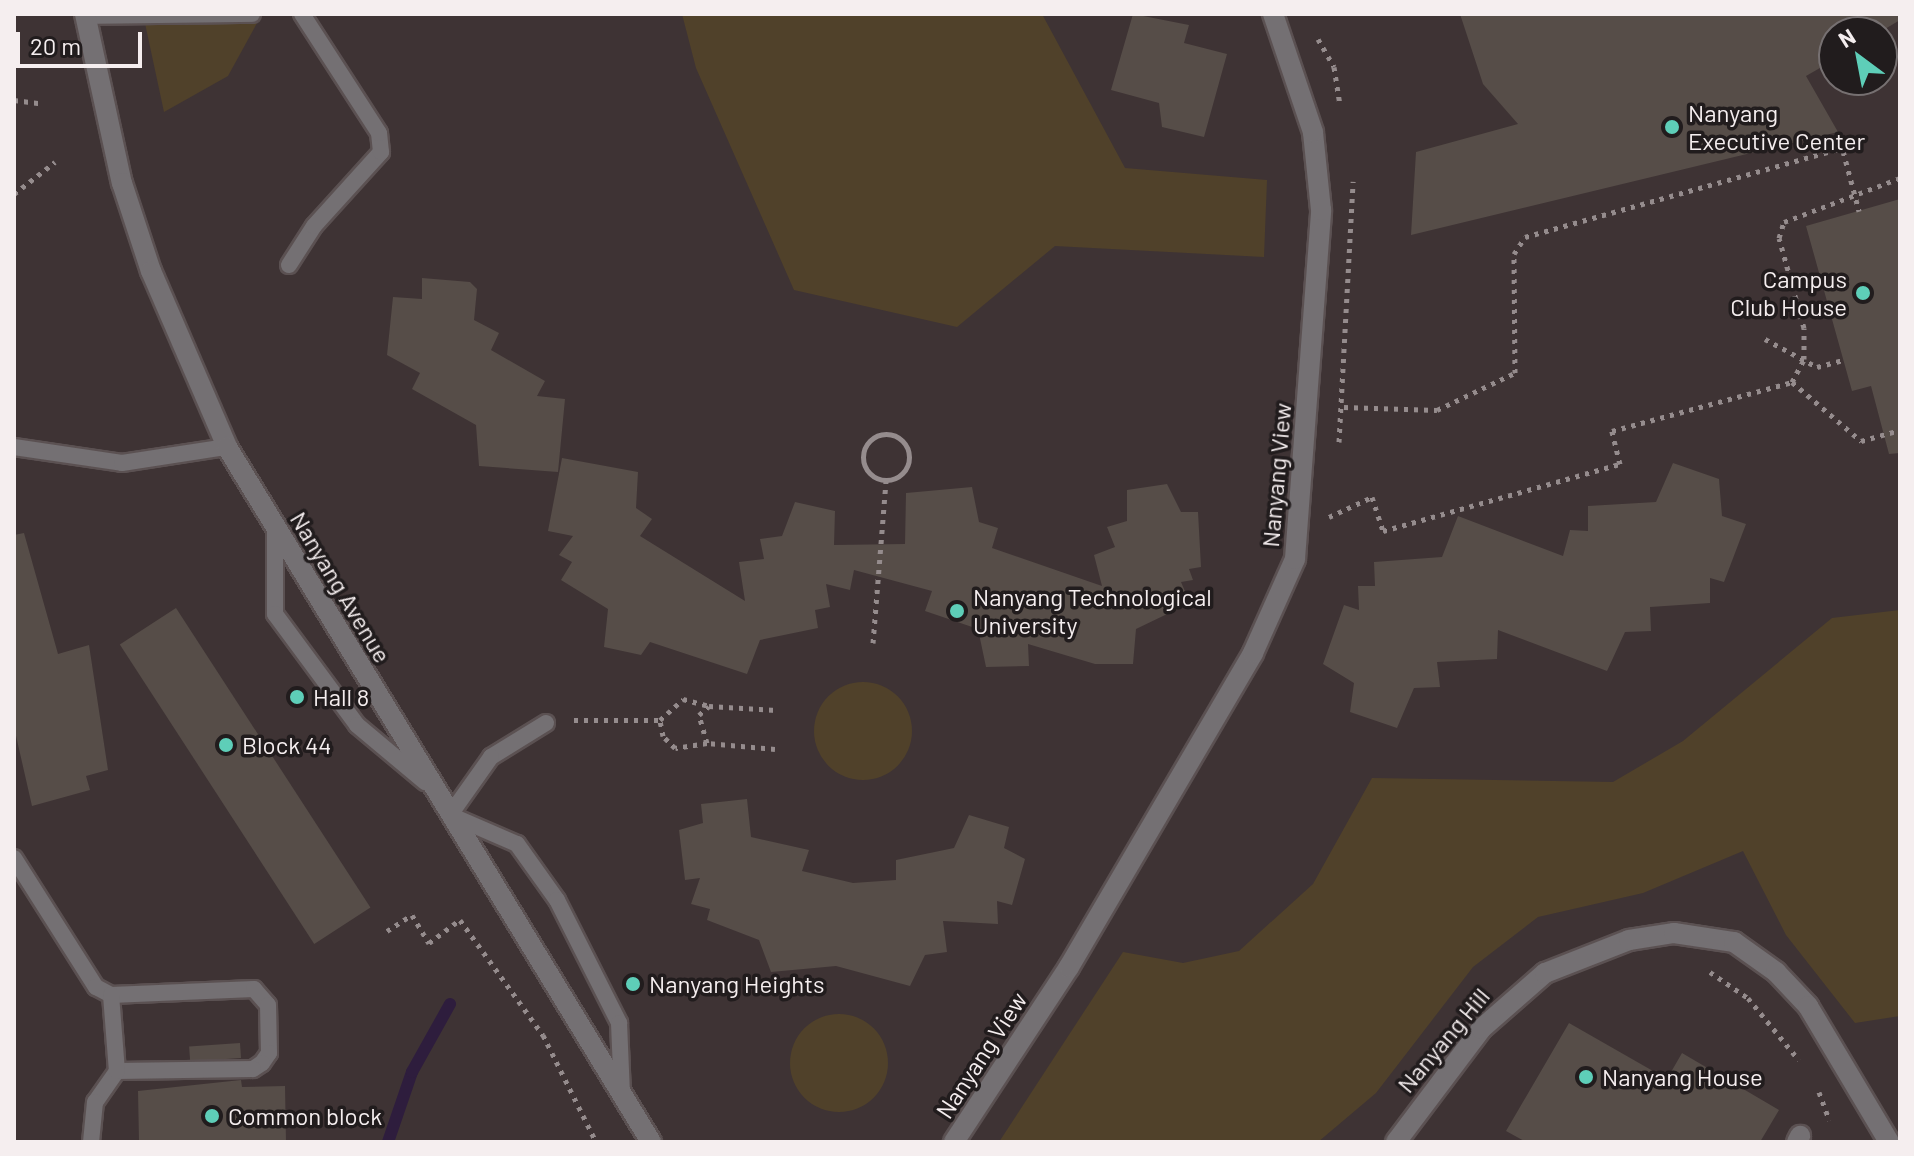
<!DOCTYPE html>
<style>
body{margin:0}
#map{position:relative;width:1914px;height:1156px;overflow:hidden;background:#3e3334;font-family:Barlow,sans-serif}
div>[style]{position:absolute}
.green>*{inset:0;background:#50412a}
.round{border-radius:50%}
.stream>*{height:12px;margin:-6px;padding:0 6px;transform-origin:6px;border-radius:6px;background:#2e1d3d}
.building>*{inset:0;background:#564d48;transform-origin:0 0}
.path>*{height:5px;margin-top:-2.5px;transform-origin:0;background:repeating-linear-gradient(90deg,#958c8d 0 4px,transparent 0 10px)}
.path>.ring{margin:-2.5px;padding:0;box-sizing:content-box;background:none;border:5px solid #958c8d;border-radius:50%}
.roads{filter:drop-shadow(2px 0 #5b5152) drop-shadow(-2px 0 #5b5152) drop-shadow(0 2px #5b5152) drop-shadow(0 -2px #5b5152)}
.service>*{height:16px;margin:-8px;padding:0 8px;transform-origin:8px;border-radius:8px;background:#747073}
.minor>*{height:20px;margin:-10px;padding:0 10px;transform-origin:10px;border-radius:10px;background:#747073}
.dots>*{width:22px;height:22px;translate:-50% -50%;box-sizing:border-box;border:4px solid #211c1d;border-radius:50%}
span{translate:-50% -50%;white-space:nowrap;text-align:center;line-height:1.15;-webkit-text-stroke:7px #211c1d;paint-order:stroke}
.poi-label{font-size:24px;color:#f5eeef}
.left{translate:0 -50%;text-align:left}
.right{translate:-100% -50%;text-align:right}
.street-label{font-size:24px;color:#f5eeef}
.frame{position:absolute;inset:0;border:16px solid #f5eeef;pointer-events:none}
.north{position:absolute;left:1818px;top:16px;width:80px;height:80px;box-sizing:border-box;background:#211c1d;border:2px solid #767071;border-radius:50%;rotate:328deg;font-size:22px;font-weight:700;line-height:32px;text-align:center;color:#f5eeef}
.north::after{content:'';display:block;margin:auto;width:28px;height:36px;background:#5eceb8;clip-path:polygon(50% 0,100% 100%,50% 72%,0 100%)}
.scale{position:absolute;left:16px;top:32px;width:126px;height:36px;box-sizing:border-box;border:4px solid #f5eeef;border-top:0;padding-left:10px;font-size:24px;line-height:28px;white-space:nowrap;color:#f5eeef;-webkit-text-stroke:6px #211c1d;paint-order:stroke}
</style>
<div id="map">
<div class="green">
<div style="clip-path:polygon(143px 14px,262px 14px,228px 76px,164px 112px)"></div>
<div style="clip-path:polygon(682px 14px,1042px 14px,1125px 168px,1267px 180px,1264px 257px,1055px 246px,957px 327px,794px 290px,696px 68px)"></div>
<div style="clip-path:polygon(1900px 610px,1900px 1016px,1855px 1023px,1786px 935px,1743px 851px,1643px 893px,1538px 917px,1473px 967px,1376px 1093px,1318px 1142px,999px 1142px,1123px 952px,1183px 963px,1239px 951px,1313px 884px,1372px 778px,1613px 782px,1683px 741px,1832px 618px)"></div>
<div class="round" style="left:814px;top:682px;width:98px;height:98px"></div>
<div class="round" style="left:790px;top:1014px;width:98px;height:98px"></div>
</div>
<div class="stream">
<div style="left:388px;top:1142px;width:74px;rotate:-71.1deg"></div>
<div style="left:412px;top:1072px;width:78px;rotate:-60.8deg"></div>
</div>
<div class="building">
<div style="clip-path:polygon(1133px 14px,1189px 25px,1184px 43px,1227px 54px,1204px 137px,1162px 127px,1159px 103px,1111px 90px)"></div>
<div style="clip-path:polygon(1460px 14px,1900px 14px,1900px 20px,1880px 32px,1834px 32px,1834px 60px,1806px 76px,1838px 132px,1411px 235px,1416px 152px,1518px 124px,1483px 84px)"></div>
<div style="clip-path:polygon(1900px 199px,1900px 453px,1889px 454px,1871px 386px,1852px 391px,1806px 226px)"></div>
<div style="clip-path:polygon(422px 278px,470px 282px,477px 289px,474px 320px,499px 333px,491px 350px,545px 381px,537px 396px,565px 399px,558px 472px,479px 466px,476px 425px,412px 389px,420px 373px,387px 355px,393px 297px,422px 299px)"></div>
<div style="clip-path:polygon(562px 458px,638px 472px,636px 508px,652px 519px,640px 536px,745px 601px,739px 562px,764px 559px,760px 539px,782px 536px,795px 502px,835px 511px,834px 545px,905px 544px,906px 493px,972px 487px,979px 522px,998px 528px,992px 548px,1102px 586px,1094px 555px,1115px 547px,1107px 527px,1127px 521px,1127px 490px,1167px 484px,1181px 512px,1198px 512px,1201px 567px,1189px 569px,1193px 580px,1181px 582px,1190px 603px,1136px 629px,1133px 664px,1095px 664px,1028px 644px,1029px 666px,986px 667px,978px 629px,925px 611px,932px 591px,854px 570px,850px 590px,826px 584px,830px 607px,815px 610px,818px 628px,760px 640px,747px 674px,650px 642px,641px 655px,604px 647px,608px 609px,561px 580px,572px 562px,559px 555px,573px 536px,548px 531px)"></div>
<div style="clip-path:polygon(1673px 463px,1719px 479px,1722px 516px,1746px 524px,1724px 582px,1710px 578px,1710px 603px,1650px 607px,1651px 631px,1625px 632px,1607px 671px,1498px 630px,1497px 659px,1437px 662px,1440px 687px,1414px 688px,1397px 728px,1350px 712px,1354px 683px,1323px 664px,1344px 605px,1359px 610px,1358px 586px,1375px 586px,1374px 562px,1442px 557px,1458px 516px,1563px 556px,1570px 530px,1588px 531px,1588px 506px,1656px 502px)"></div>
<div style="clip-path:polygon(24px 533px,58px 654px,89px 645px,108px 770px,86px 776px,90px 790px,32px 806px,14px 727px,14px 535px)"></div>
<div style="left:176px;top:608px;width:357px;height:67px;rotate:57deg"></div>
<div style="clip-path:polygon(747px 799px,751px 837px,809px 850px,802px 871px,853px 883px,896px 880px,896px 860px,954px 848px,969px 815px,1009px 827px,1004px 848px,1025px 859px,1012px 905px,997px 901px,998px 924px,943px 921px,947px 952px,925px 955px,910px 986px,836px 966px,771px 972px,759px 940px,707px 920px,710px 909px,691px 904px,700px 878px,685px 880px,679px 830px,703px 823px,701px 804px)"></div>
<div style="clip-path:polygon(1569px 1023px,1667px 1079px,1682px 1053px,1779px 1110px,1760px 1142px,1526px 1142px,1506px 1131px)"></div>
<div style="left:240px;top:1043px;width:15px;height:51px;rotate:86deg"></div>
<div style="clip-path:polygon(241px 1080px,242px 1087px,285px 1086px,286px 1142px,139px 1142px,138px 1091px)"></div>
</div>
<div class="path">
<div style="left:1318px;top:39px;width:32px;rotate:60deg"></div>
<div style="left:1334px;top:67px;width:38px;rotate:81deg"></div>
<div style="left:14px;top:100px;width:26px;rotate:7deg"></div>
<div style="left:1838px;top:132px;width:82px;rotate:75.1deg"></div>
<div style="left:14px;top:194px;width:52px;rotate:-38deg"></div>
<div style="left:1765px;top:339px;width:59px;rotate:28.3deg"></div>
<div style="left:1817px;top:367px;width:28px;rotate:-15deg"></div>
<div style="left:1792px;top:382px;width:91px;rotate:40.5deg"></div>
<div style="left:1861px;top:441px;width:41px;rotate:-15.8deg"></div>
<div style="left:1344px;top:407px;width:93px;rotate:1.8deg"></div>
<div style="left:1437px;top:410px;width:86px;rotate:-25.4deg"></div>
<div style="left:1515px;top:373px;width:119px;rotate:-90.5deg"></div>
<div style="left:1514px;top:254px;width:20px;rotate:-57deg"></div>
<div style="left:1525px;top:237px;width:329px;rotate:-15.7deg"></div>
<div class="ring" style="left:863px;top:434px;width:41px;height:41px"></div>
<div style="left:1339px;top:442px;width:261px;rotate:-86.9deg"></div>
<div style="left:1329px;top:517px;width:47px;rotate:-24.9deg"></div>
<div style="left:1372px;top:497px;width:36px;rotate:72deg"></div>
<div style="left:1383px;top:531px;width:246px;rotate:-15.8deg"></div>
<div style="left:1620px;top:464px;width:34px;rotate:-104deg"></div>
<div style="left:1612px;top:431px;width:187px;rotate:-15.2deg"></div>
<div style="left:1792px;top:382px;width:26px;rotate:-62deg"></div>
<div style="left:1804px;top:359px;width:31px;rotate:-90deg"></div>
<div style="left:1804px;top:328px;width:93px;rotate:-105.5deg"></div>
<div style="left:1779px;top:238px;width:17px;rotate:-73deg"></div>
<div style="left:1784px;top:222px;width:124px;rotate:-20.8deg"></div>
<div style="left:873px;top:643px;width:163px;rotate:-85.4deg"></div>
<div style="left:574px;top:720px;width:86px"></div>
<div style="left:707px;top:743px;width:32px;rotate:171deg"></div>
<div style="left:675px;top:748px;width:17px;rotate:-135deg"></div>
<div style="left:663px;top:736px;width:16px;rotate:-101deg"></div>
<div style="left:660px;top:720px;width:31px;rotate:-42deg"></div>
<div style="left:683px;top:699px;width:27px;rotate:15deg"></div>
<div style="left:775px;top:749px;width:68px;rotate:-175deg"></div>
<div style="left:707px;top:743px;width:29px;rotate:-106deg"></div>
<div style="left:699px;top:715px;width:13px;rotate:-42deg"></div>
<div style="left:709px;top:706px;width:68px;rotate:3.4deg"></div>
<div style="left:387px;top:931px;width:30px;rotate:-33deg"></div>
<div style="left:412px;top:915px;width:33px;rotate:59deg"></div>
<div style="left:429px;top:943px;width:39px;rotate:-37deg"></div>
<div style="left:460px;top:920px;width:142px;rotate:54.2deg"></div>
<div style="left:543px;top:1035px;width:119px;rotate:63.6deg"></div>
<div style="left:1710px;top:972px;width:46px;rotate:34.4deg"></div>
<div style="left:1748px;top:998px;width:80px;rotate:50.6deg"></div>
<div style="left:1819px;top:1092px;width:30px;rotate:70deg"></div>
</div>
<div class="roads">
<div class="service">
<div style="left:85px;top:16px;width:167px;rotate:-0.7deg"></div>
<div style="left:289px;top:265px;width:46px;rotate:-57.3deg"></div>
<div style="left:314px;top:226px;width:100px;rotate:-47.8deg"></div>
<div style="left:381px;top:152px;width:19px;rotate:-96deg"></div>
<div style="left:379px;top:133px;width:142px;rotate:-122.9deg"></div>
<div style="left:14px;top:447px;width:109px;rotate:8.4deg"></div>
<div style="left:122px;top:463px;width:106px;rotate:-8.7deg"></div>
<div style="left:275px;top:529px;width:85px;rotate:90deg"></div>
<div style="left:275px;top:614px;width:138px;rotate:53.5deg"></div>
<div style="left:357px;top:725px;width:89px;rotate:40deg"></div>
<div style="left:546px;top:723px;width:65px;rotate:148.3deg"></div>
<div style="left:491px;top:757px;width:71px;rotate:125.3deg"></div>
<div style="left:450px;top:815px;width:73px;rotate:23.4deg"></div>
<div style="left:517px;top:844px;width:69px;rotate:54.5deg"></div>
<div style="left:557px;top:900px;width:138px;rotate:63.2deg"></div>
<div style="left:619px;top:1023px;width:71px;rotate:87.6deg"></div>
<div style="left:14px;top:858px;width:153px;rotate:57.6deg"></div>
<div style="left:96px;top:987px;width:17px;rotate:28deg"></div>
<div style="left:111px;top:995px;width:143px;rotate:-2.4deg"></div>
<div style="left:254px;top:989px;width:21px;rotate:49deg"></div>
<div style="left:268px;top:1005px;width:48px;rotate:88.8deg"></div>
<div style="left:269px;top:1053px;width:12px;rotate:125deg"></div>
<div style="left:262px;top:1063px;width:11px;rotate:146deg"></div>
<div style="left:253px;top:1069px;width:136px;rotate:179.2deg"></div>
<div style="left:117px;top:1071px;width:38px;rotate:125deg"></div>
<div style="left:95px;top:1102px;width:40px;rotate:95.7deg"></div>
<div style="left:111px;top:995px;width:76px;rotate:85.5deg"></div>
</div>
<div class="minor">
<div style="left:85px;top:14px;width:173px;rotate:77.7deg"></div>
<div style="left:122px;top:183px;width:93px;rotate:71.8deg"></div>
<div style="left:151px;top:271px;width:192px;rotate:66.6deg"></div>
<div style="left:227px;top:447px;width:814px;rotate:58.61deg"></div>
<div style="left:954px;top:1142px;width:209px;rotate:-56.7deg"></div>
<div style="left:1069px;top:967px;width:364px;rotate:-59.6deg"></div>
<div style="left:1253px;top:653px;width:103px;rotate:-65.9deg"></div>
<div style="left:1295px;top:559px;width:350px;rotate:-85.7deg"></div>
<div style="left:1321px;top:210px;width:78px;rotate:-95.9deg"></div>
<div style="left:1313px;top:132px;width:125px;rotate:-108.7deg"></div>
<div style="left:1396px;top:1142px;width:141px;rotate:-53deg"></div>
<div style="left:1481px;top:1029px;width:85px;rotate:-41.2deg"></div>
<div style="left:1545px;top:973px;width:90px;rotate:-21.4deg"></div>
<div style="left:1629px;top:940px;width:46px;rotate:-8.8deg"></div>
<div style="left:1674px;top:933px;width:61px;rotate:8.5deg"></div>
<div style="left:1734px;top:942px;width:52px;rotate:35.5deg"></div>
<div style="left:1776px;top:972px;width:47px;rotate:46.7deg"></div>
<div style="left:1808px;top:1006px;width:158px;rotate:59.2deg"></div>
<div style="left:1797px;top:1142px;width:7px;rotate:-63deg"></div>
</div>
</div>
<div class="dots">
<div style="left:1672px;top:127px;background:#5eceb8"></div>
<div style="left:1863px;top:293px;background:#5eceb8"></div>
<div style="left:957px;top:611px;background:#5eceb8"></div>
<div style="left:297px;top:697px;background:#5eceb8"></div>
<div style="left:226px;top:745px;background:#5eceb8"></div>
<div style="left:633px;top:984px;background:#5eceb8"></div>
<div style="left:1586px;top:1077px;background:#5eceb8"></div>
<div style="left:212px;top:1116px;background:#5eceb8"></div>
</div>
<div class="poi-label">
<span class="left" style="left:1688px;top:127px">Nanyang<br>Executive Center</span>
<span class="right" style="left:1847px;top:293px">Campus<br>Club House</span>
<span class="left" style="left:973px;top:611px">Nanyang Technological<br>University</span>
<span class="left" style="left:313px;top:697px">Hall 8</span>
<span class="left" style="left:242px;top:745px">Block 44</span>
<span class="left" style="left:649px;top:984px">Nanyang Heights</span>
<span class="left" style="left:1602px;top:1077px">Nanyang House</span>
<span class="left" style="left:228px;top:1116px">Common block</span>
</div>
<div class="street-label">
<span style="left:1276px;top:475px;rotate:-85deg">Nanyang View</span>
<span style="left:341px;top:587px;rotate:59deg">Nanyang Avenue</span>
<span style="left:1443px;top:1040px;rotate:-50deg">Nanyang Hill</span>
<span style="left:981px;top:1055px;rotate:-57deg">Nanyang View</span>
</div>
<div class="frame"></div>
<div class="north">N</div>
<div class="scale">20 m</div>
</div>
